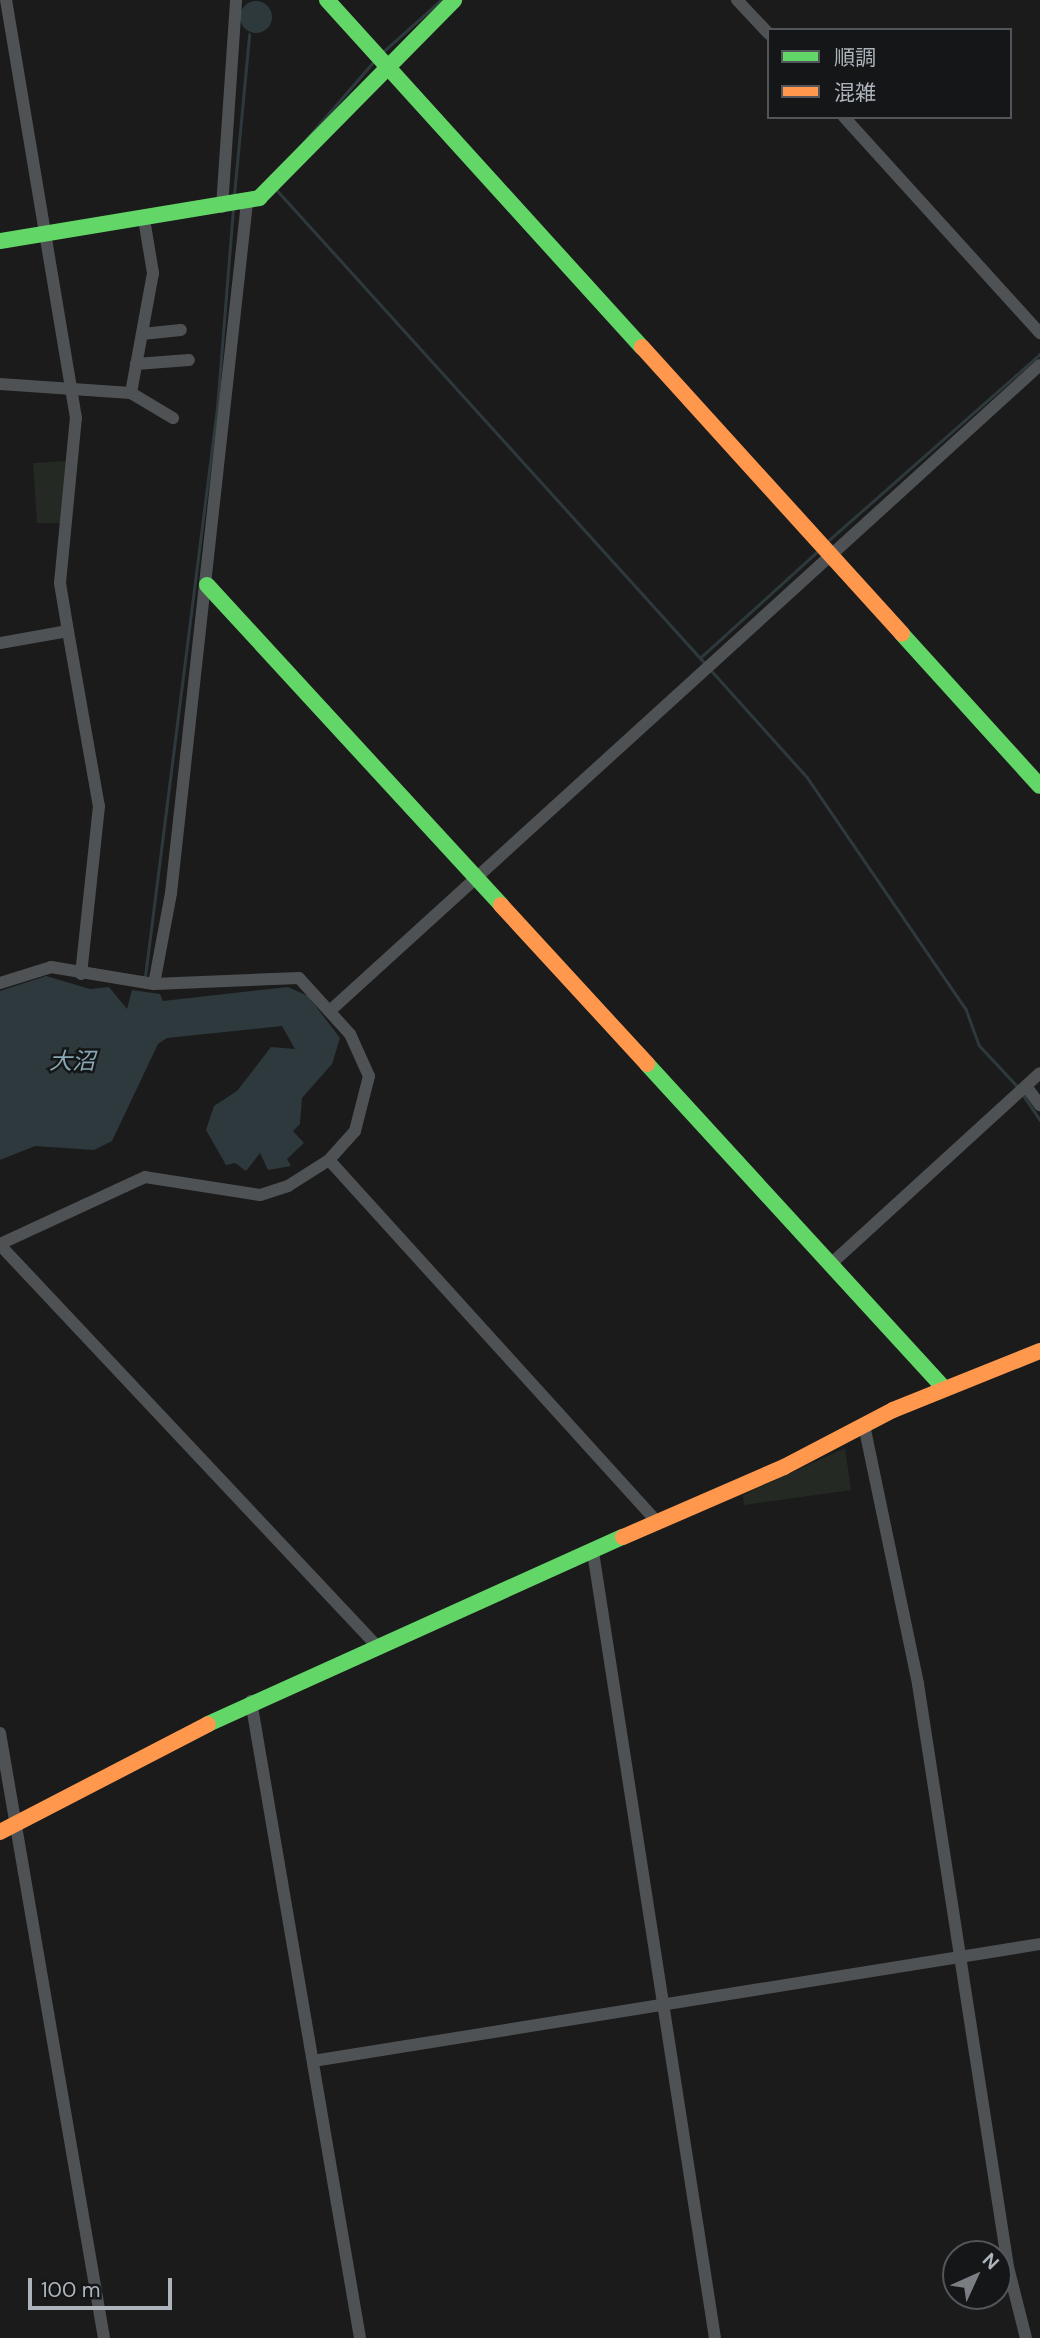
<!DOCTYPE html>
<meta charset="utf-8">
<style>
body{margin:0}
#map{position:relative;width:1040px;height:2338px;overflow:hidden;background:#1b1b1b;font-family:"DM Sans","Noto Sans JP",sans-serif}
div>[style]{position:absolute}
.green>*{inset:0;background:#242a23}
.water>*{inset:0;background:#2e393d}
.round{border-radius:50%}
.stream>*{height:2.5px;margin:-1.25px;padding:0 1.25px;transform-origin:1.25px;border-radius:1.25px;background:#2e393d}
.street>*{height:12px;margin:-6px;padding:0 6px;transform-origin:6px;border-radius:6px;background:#4f5254}
.fast>*{height:16px;margin:-8px;padding:0 8px;transform-origin:8px;border-radius:8px;background:#63d668}
.slow>*{height:16px;margin:-8px;padding:0 8px;transform-origin:8px;border-radius:8px;background:#ff974d}
span{translate:-50% -50%;white-space:nowrap;text-align:center;line-height:1.15;-webkit-text-stroke:5px #151617;paint-order:stroke}
.water-label{font-size:23px;color:#86a8b4;font-style:italic}
.legend{position:absolute;left:767px;top:28px;width:245px;height:91px;box-sizing:border-box;background:#151617;border:2px solid #525559;margin:0;padding:9px 12px;list-style:none;font-size:21px;color:#adb4bb}
.legend li{display:flex;align-items:center;gap:14px;height:35px}
.legend b{width:35px;border:2px solid #525559}
.north{position:absolute;left:942px;top:2240px;width:70px;height:70px;box-sizing:border-box;background:#151617;border:2px solid #525559;border-radius:50%;rotate:45deg;font-size:19px;font-weight:700;line-height:28px;text-align:center;color:#adb4bb}
.north::after{content:'';display:block;margin:auto;width:24px;height:32px;background:#7a7e83;clip-path:polygon(50% 0,100% 100%,50% 72%,0 100%)}
.scale{position:absolute;left:28px;top:2278px;width:144px;height:32px;box-sizing:border-box;border:4px solid #adb4bb;border-top:0;padding-left:9px;font-size:21px;line-height:24px;white-space:nowrap;color:#adb4bb;-webkit-text-stroke:5px #151617;paint-order:stroke}
</style>
<div id="map">
<div class="green">
<div style="clip-path:polygon(67px 461px,61px 523px,37px 523px,33px 463px)"></div>
<div style="clip-path:polygon(845px 1448px,851px 1490px,744px 1505px,743px 1495px)"></div>
</div>
<div class="water">
<div class="round" style="left:240px;top:1px;width:32px;height:32px"></div>
<div style="clip-path:polygon(46px 976px,90px 989px,109px 987px,127px 1009px,132px 990px,160px 994px,163px 1001px,288px 987px,308px 996px,340px 1038px,332px 1064px,302px 1098px,300px 1124px,293px 1131px,304px 1143px,287px 1159px,291px 1166px,268px 1170px,260px 1153px,246px 1171px,235px 1163px,226px 1165px,206px 1130px,214px 1106px,237px 1091px,271px 1047px,295px 1049px,282px 1026px,167px 1038px,158px 1044px,112px 1141px,94px 1150px,35px 1146px,0 1160px,0 991px)"></div>
</div>
<div class="stream">
<div style="left:384px;top:51px;width:76px;rotate:-41.8deg"></div>
<div style="left:269px;top:182px;width:160px;rotate:-49deg"></div>
<div style="left:276px;top:189px;width:638px;rotate:47.86deg"></div>
<div style="left:234px;top:195px;width:161px;rotate:-84.6deg"></div>
<div style="left:829px;top:540px;width:281px;rotate:-41.4deg"></div>
<div style="left:700px;top:658px;width:158px;rotate:-42.2deg"></div>
<div style="left:711px;top:670px;width:144px;rotate:48.1deg"></div>
<div style="left:807px;top:777px;width:281px;rotate:55.6deg"></div>
<div style="left:966px;top:1009px;width:38px;rotate:70deg"></div>
<div style="left:979px;top:1045px;width:59px;rotate:47.1deg"></div>
<div style="left:145px;top:977px;width:574px;rotate:-82.79deg"></div>
<div style="left:217px;top:408px;width:200px;rotate:-85.4deg"></div>
<div style="left:1022px;top:1093px;width:32px;rotate:56deg"></div>
</div>
<div class="street">
<div style="left:737px;top:0;width:47px;rotate:46.7deg"></div>
<div style="left:844px;top:117px;width:292px;rotate:47.8deg"></div>
<div style="left:222px;top:207px;width:207px;rotate:-86.1deg"></div>
<div style="left:144px;top:219px;width:55px;rotate:80.5deg"></div>
<div style="left:153px;top:273px;width:122px;rotate:100.4deg"></div>
<div style="left:131px;top:393px;width:49px;rotate:30.8deg"></div>
<div style="left:142px;top:334px;width:39px;rotate:-6deg"></div>
<div style="left:136px;top:364px;width:53px;rotate:-4.3deg"></div>
<div style="left:0;top:384px;width:131px;rotate:3.9deg"></div>
<div style="left:68px;top:631px;width:178px;rotate:80deg"></div>
<div style="left:99px;top:806px;width:169px;rotate:96.1deg"></div>
<div style="left:0;top:643px;width:69px;rotate:-10deg"></div>
<div style="left:68px;top:631px;width:49px;rotate:-99.5deg"></div>
<div style="left:60px;top:583px;width:166px;rotate:-84.5deg"></div>
<div style="left:76px;top:418px;width:424px;rotate:-99.5deg"></div>
<div style="left:0;top:983px;width:53px;rotate:-17.4deg"></div>
<div style="left:51px;top:967px;width:104px;rotate:9.4deg"></div>
<div style="left:154px;top:984px;width:145px;rotate:-2.4deg"></div>
<div style="left:299px;top:978px;width:76px;rotate:47.7deg"></div>
<div style="left:350px;top:1034px;width:46px;rotate:65.7deg"></div>
<div style="left:369px;top:1076px;width:57px;rotate:104.3deg"></div>
<div style="left:355px;top:1131px;width:39px;rotate:132deg"></div>
<div style="left:329px;top:1160px;width:49px;rotate:147.6deg"></div>
<div style="left:288px;top:1186px;width:29px;rotate:162deg"></div>
<div style="left:260px;top:1195px;width:116px;rotate:-171.1deg"></div>
<div style="left:145px;top:1177px;width:160px;rotate:155.2deg"></div>
<div style="left:154px;top:984px;width:93px;rotate:-79.4deg"></div>
<div style="left:171px;top:893px;width:695px;rotate:-83.72deg"></div>
<div style="left:332px;top:1009px;width:957px;rotate:-42.29deg"></div>
<div style="left:1026px;top:1086px;width:24px;rotate:54deg"></div>
<div style="left:329px;top:1160px;width:490px;rotate:47.8deg"></div>
<div style="left:0;top:1245px;width:550px;rotate:46.77deg"></div>
<div style="left:833px;top:1262px;width:280px;rotate:-42.4deg"></div>
<div style="left:864px;top:1425px;width:265px;rotate:78.2deg"></div>
<div style="left:918px;top:1684px;width:590px;rotate:81.22deg"></div>
<div style="left:1008px;top:2267px;width:73px;rotate:75.8deg"></div>
<div style="left:593px;top:1552px;width:795px;rotate:81.18deg"></div>
<div style="left:251px;top:1701px;width:646px;rotate:80.29deg"></div>
<div style="left:0;top:1733px;width:614px;rotate:80.25deg"></div>
<div style="left:313px;top:2061px;width:736px;rotate:-9.14deg"></div>
</div>
<div class="fast">
<div style="left:327px;top:0;width:469px;rotate:47.8deg"></div>
<div style="left:0;top:241px;width:263px;rotate:-9.4deg"></div>
<div style="left:259px;top:198px;width:278px;rotate:-45.4deg"></div>
<div style="left:207px;top:585px;width:435px;rotate:47.4deg"></div>
<div style="left:902px;top:634px;width:205px;rotate:47.8deg"></div>
<div style="left:647px;top:1064px;width:440px;rotate:47.5deg"></div>
<div style="left:208px;top:1724px;width:455px;rotate:-24.3deg"></div>
</div>
<div class="slow">
<div style="left:642px;top:347px;width:387px;rotate:47.8deg"></div>
<div style="left:501px;top:905px;width:216px;rotate:47.4deg"></div>
<div style="left:623px;top:1537px;width:176px;rotate:-23.5deg"></div>
<div style="left:784px;top:1467px;width:123px;rotate:-27.6deg"></div>
<div style="left:893px;top:1410px;width:158px;rotate:-21.9deg"></div>
<div style="left:0;top:1832px;width:234px;rotate:-27.4deg"></div>
</div>
<div class="water-label">
<span style="left:72px;top:1061px">大沼</span>
</div>
<ul class="legend">
<li><b style="height:9px;background:#63d668"></b>順調</li>
<li><b style="height:9px;background:#ff974d"></b>混雑</li>
</ul>
<div class="north">N</div>
<div class="scale">100 m</div>
</div>
